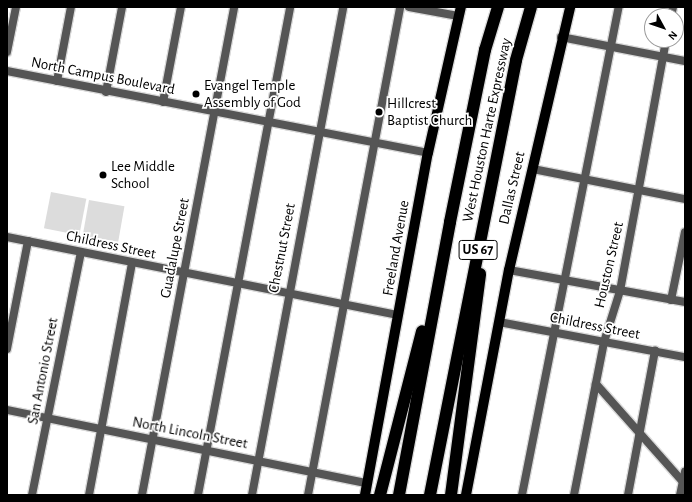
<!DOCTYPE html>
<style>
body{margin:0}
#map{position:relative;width:692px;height:502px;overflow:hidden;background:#fff;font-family:"Alegreya Sans",sans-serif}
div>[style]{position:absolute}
.green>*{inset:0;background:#dcdcdc;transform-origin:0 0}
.roads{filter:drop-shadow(1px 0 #dbdbdb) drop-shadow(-1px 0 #dbdbdb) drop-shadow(0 1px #dbdbdb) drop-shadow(0 -1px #dbdbdb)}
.minor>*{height:8px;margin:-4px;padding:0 4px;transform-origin:4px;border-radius:4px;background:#555}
.major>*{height:10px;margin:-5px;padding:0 5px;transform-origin:5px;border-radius:5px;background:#000}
.highway>*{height:12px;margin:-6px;padding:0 6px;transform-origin:6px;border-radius:6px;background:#000}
.dots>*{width:11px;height:11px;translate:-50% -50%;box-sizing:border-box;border:2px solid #fff;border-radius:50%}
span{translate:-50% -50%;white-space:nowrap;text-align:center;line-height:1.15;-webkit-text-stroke:3.5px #fff;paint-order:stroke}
.shield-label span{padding:1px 3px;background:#fff;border:1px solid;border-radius:3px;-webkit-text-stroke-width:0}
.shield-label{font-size:14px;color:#000;font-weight:700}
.street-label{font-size:15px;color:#000}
.poi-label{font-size:15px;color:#000}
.left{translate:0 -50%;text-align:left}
.frame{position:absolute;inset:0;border:8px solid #000;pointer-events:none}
.north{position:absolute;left:644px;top:8px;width:40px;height:40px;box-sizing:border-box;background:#fff;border:1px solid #999;border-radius:50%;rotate:130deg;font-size:11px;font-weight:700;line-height:16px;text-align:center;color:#000}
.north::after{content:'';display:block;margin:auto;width:14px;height:18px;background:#000;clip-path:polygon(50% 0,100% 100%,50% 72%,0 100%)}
</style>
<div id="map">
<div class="green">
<div style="left:51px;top:192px;width:36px;height:37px;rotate:11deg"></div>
<div style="left:89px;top:200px;width:36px;height:36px;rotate:10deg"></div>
</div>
<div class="roads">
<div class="minor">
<div style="left:409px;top:7px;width:50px;rotate:10.4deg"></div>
<div style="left:671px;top:16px;width:9px;rotate:-77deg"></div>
<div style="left:561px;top:37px;width:126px;rotate:11deg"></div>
<div style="left:7px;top:52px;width:46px;rotate:-78.7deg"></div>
<div style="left:7px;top:71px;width:429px;rotate:11deg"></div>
<div style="left:57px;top:81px;width:75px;rotate:-79.3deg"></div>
<div style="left:106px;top:92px;width:86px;rotate:-79.3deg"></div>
<div style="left:163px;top:102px;width:97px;rotate:-79.3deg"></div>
<div style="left:533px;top:169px;width:155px;rotate:11.2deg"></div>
<div style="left:7px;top:237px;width:399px;rotate:11.3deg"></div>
<div style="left:509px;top:270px;width:179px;rotate:10.3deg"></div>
<div style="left:671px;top:300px;width:69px;rotate:-78.4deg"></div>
<div style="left:499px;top:322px;width:189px;rotate:10.7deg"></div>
<div style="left:7px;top:349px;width:110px;rotate:-79deg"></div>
<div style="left:596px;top:384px;width:131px;rotate:48.4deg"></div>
<div style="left:7px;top:410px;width:367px;rotate:11.5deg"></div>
<div style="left:32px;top:495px;width:247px;rotate:-78.6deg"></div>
<div style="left:89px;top:495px;width:235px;rotate:-79.5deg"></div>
<div style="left:142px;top:495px;width:497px;rotate:-79.3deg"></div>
<div style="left:198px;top:495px;width:497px;rotate:-79.3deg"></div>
<div style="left:252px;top:495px;width:496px;rotate:-79.4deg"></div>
<div style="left:308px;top:495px;width:497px;rotate:-79.3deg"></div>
<div style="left:522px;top:495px;width:498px;rotate:-78.8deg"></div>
<div style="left:574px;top:495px;width:156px;rotate:-78.9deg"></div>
<div style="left:604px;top:342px;width:53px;rotate:-72.6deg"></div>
<div style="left:620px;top:291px;width:255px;rotate:-79.6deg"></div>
<div style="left:628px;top:495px;width:147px;rotate:-79.4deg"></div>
<div style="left:680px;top:495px;width:24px;rotate:-78deg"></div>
</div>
<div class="major">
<div style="left:365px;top:495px;width:348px;rotate:-79.6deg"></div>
<div style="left:428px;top:153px;width:150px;rotate:-77.3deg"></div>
<div style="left:466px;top:495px;width:229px;rotate:-79.2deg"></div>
<div style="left:509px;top:270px;width:270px;rotate:-76.9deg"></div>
</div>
<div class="highway">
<div style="left:380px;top:495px;width:169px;rotate:-75.6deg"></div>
<div style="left:399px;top:495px;width:278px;rotate:-79.4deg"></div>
<div style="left:450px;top:222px;width:176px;rotate:-78.5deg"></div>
<div style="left:485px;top:50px;width:45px;rotate:-73.2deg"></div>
<div style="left:430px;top:495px;width:443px;rotate:-78.8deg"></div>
<div style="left:516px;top:60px;width:55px;rotate:-74.2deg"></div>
<div style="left:451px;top:495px;width:223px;rotate:-82.5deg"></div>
</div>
</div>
<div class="dots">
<div style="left:196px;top:94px;background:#000"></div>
<div style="left:379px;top:112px;background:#000"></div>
<div style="left:103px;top:175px;background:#000"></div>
</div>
<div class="shield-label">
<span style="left:478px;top:250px">US 67</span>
</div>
<div class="street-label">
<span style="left:103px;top:76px;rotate:11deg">North Campus Boulevard</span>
<span style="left:487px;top:130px;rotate:-78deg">West Houston Harte Expressway</span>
<span style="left:512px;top:188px;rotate:-77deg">Dallas Street</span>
<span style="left:111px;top:245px;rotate:12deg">Childress Street</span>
<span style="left:175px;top:248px;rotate:-79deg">Guadalupe Street</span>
<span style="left:282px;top:248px;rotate:-79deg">Chestnut Street</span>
<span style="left:396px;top:248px;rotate:-80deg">Freeland Avenue</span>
<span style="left:609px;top:265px;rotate:-77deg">Houston Street</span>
<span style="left:595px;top:326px;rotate:11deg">Childress Street</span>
<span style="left:43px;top:371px;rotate:-79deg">San Antonio Street</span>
<span style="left:190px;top:433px;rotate:11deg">North Lincoln Street</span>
</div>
<div class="poi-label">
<span class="left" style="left:204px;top:94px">Evangel Temple<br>Assembly of God</span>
<span class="left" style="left:387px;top:112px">Hillcrest<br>Baptist Church</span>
<span class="left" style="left:111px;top:175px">Lee Middle<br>School</span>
</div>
<div class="frame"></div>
<div class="north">N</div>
</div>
